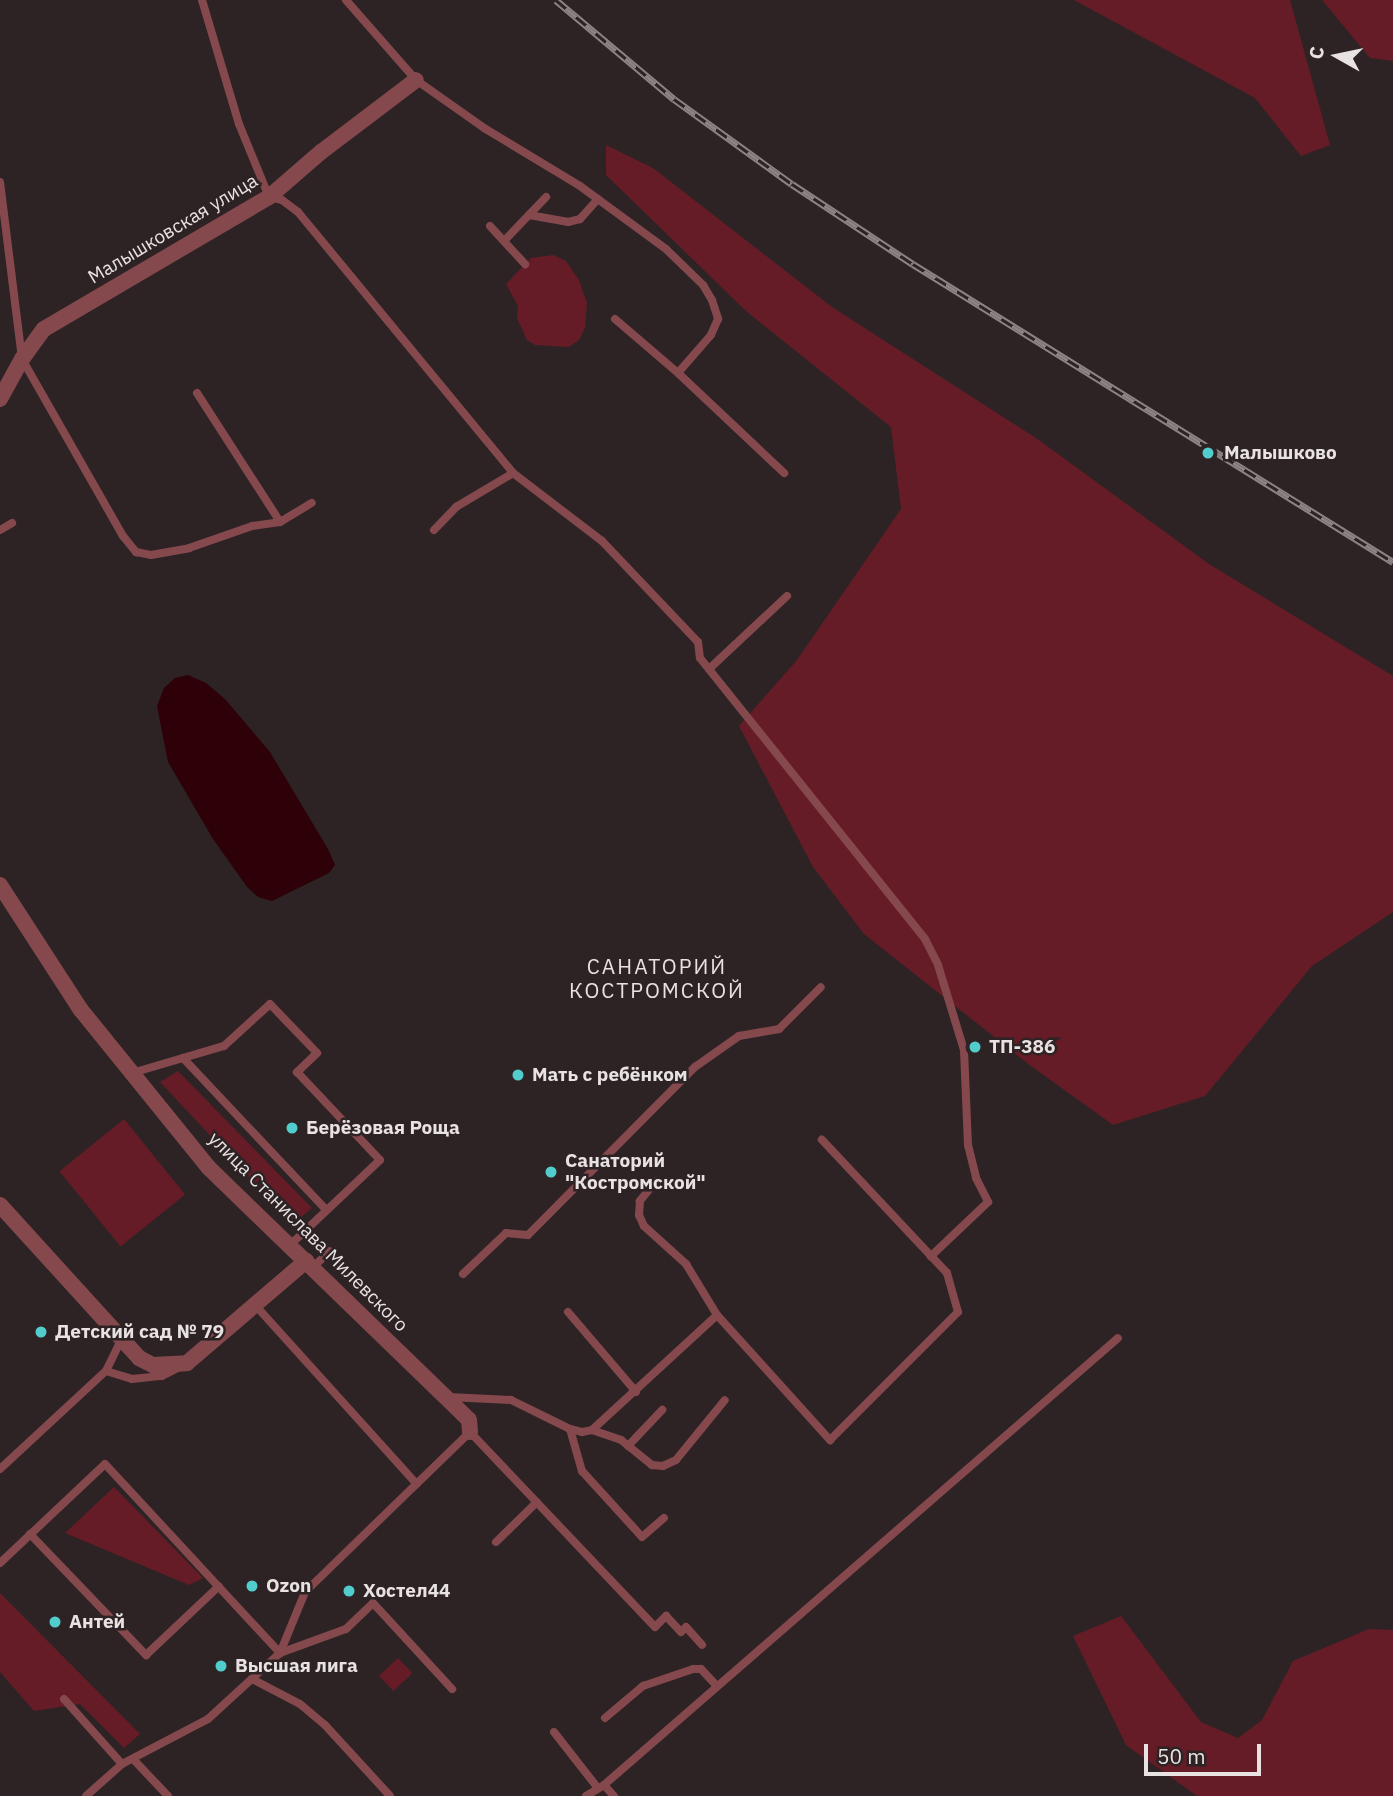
<!DOCTYPE html>
<meta charset="utf-8">
<style>
body{margin:0}
#map{position:relative;width:1393px;height:1796px;overflow:hidden;background:#2d2324;font-family:"IBM Plex Sans",sans-serif}
div>[style]{position:absolute}
.green>*{inset:0;background:#651c27;transform-origin:0 0}
.water>*{inset:0;background:#2e0109}
.service>*{height:8px;margin:-4px;padding:0 4px;transform-origin:4px;border-radius:4px;background:#85494d}
.minor>*{height:16px;margin:-8px;padding:0 8px;transform-origin:8px;border-radius:8px;background:#85494d}
.rail>*{height:7px;margin-top:-3.5px;transform-origin:0;background:repeating-linear-gradient(90deg,#2d2324 0 13px,#8c8384 0 26px);box-sizing:border-box;border-block:2px solid #8c8384}
.dots>*{width:19px;height:19px;translate:-50% -50%;box-sizing:border-box;border:4px solid #2d2324;border-radius:50%}
span{translate:-50% -50%;white-space:nowrap;text-align:center;line-height:1.15;-webkit-text-stroke:5px #2d2324;paint-order:stroke}
.street-label{font-size:19px;color:#e9e2e2}
.poi-label{font-size:19px;color:#e9e2e2;font-weight:700}
.left{translate:0 -50%;text-align:left}
.neighbourhood-label{font-size:21px;color:#e9e2e2;letter-spacing:2px}
.north{position:absolute;left:1302px;top:21px;width:70px;height:70px;-webkit-text-stroke:5px #2d2324;paint-order:stroke;rotate:279deg;font-size:19px;font-weight:700;line-height:28px;text-align:center;color:#e9e2e2}
.north::after{content:'';display:block;margin:auto;width:24px;height:32px;background:#e9e2e2;clip-path:polygon(50% 0,100% 100%,50% 72%,0 100%)}
.scale{position:absolute;left:1144px;top:1744px;width:117px;height:32px;box-sizing:border-box;border:4px solid #e9e2e2;border-top:0;padding-left:9px;font-size:21px;line-height:24px;white-space:nowrap;color:#e9e2e2;-webkit-text-stroke:5px #2d2324;paint-order:stroke}
</style>
<div id="map">
<div class="green">
<div style="clip-path:polygon(1074px 0,1290px 0,1330px 145px,1301px 156px,1255px 98px)"></div>
<div style="clip-path:polygon(1322px 0,1393px 0,1393px 61px,1370px 58px)"></div>
<div style="clip-path:polygon(606px 145px,653px 168px,832px 307px,1036px 438px,1209px 564px,1393px 676px,1393px 912px,1312px 966px,1205px 1096px,1113px 1125px,1031px 1066px,864px 934px,813px 867px,739px 726px,797px 660px,901px 509px,891px 427px,747px 312px,606px 175px)"></div>
<div style="clip-path:polygon(553px 255px,566px 261px,579px 280px,587px 303px,585px 328px,579px 340px,569px 347px,535px 345px,527px 340px,517px 318px,518px 306px,506px 284px,531px 258px)"></div>
<div style="clip-path:polygon(178px 1071px,312px 1208px,293px 1224px,160px 1082px)"></div>
<div style="left:124px;top:1119px;width:97px;height:83px;rotate:51deg"></div>
<div style="clip-path:polygon(114px 1487px,203px 1578px,189px 1585px,65px 1533px)"></div>
<div style="clip-path:polygon(0 1593px,140px 1734px,124px 1748px,80px 1704px,34px 1711px,0 1672px)"></div>
<div style="clip-path:polygon(1121px 1616px,1201px 1722px,1238px 1738px,1262px 1720px,1293px 1661px,1369px 1629px,1393px 1630px,1393px 1796px,1197px 1796px,1126px 1745px,1073px 1636px)"></div>
<div style="left:398px;top:1658px;width:21px;height:26px;rotate:47deg"></div>
</div>
<div class="water">
<div style="clip-path:polygon(188px 675px,206px 683px,225px 699px,270px 752px,328px 849px,335px 865px,329px 873px,272px 901px,258px 897px,247px 887px,213px 839px,168px 762px,157px 706px,164px 688px,175px 678px)"></div>
</div>
<div class="service">
<div style="left:202px;top:0;width:129px;rotate:73.4deg"></div>
<div style="left:239px;top:124px;width:79px;rotate:67.7deg"></div>
<div style="left:269px;top:197px;width:13px;rotate:13deg"></div>
<div style="left:282px;top:200px;width:20px;rotate:37deg"></div>
<div style="left:298px;top:212px;width:338px;rotate:50.5deg"></div>
<div style="left:513px;top:473px;width:112px;rotate:37.4deg"></div>
<div style="left:602px;top:541px;width:139px;rotate:46.5deg"></div>
<div style="left:698px;top:642px;width:16px;rotate:83deg"></div>
<div style="left:700px;top:658px;width:360px;rotate:51.3deg"></div>
<div style="left:925px;top:939px;width:29px;rotate:63deg"></div>
<div style="left:938px;top:965px;width:89px;rotate:73deg"></div>
<div style="left:964px;top:1050px;width:95px;rotate:87.6deg"></div>
<div style="left:968px;top:1145px;width:34px;rotate:76deg"></div>
<div style="left:976px;top:1178px;width:27px;rotate:63deg"></div>
<div style="left:988px;top:1202px;width:79px;rotate:136.5deg"></div>
<div style="left:346px;top:0;width:106px;rotate:48.8deg"></div>
<div style="left:416px;top:80px;width:83px;rotate:35.2deg"></div>
<div style="left:484px;top:128px;width:112px;rotate:31.1deg"></div>
<div style="left:580px;top:186px;width:107px;rotate:36.2deg"></div>
<div style="left:666px;top:249px;width:52px;rotate:44.2deg"></div>
<div style="left:703px;top:285px;width:17px;rotate:59deg"></div>
<div style="left:712px;top:300px;width:20px;rotate:72deg"></div>
<div style="left:718px;top:319px;width:17px;rotate:114deg"></div>
<div style="left:711px;top:335px;width:50px;rotate:131deg"></div>
<div style="left:0;top:182px;width:178px;rotate:82.9deg"></div>
<div style="left:22px;top:359px;width:204px;rotate:60.3deg"></div>
<div style="left:123px;top:536px;width:21px;rotate:51deg"></div>
<div style="left:136px;top:552px;width:15px;rotate:11deg"></div>
<div style="left:151px;top:555px;width:39px;rotate:-10deg"></div>
<div style="left:189px;top:548px;width:67px;rotate:-19.2deg"></div>
<div style="left:252px;top:526px;width:28px;rotate:-8deg"></div>
<div style="left:280px;top:522px;width:37px;rotate:-31deg"></div>
<div style="left:529px;top:215px;width:40px;rotate:10deg"></div>
<div style="left:568px;top:222px;width:12px;rotate:-14deg"></div>
<div style="left:580px;top:219px;width:27px;rotate:-48deg"></div>
<div style="left:490px;top:226px;width:52px;rotate:47.4deg"></div>
<div style="left:504px;top:241px;width:61px;rotate:-46.3deg"></div>
<div style="left:615px;top:319px;width:83px;rotate:40.6deg"></div>
<div style="left:678px;top:373px;width:146px;rotate:43.3deg"></div>
<div style="left:197px;top:393px;width:153px;rotate:57.2deg"></div>
<div style="left:0;top:530px;width:14px;rotate:-30deg"></div>
<div style="left:434px;top:530px;width:32px;rotate:-46deg"></div>
<div style="left:456px;top:507px;width:66px;rotate:-30.8deg"></div>
<div style="left:709px;top:669px;width:107px;rotate:-43.1deg"></div>
<div style="left:183px;top:1058px;width:209px;rotate:46.7deg"></div>
<div style="left:132px;top:1073px;width:96px;rotate:-16.4deg"></div>
<div style="left:224px;top:1046px;width:62px;rotate:-42.4deg"></div>
<div style="left:270px;top:1004px;width:68px;rotate:46.2deg"></div>
<div style="left:317px;top:1053px;width:28px;rotate:136deg"></div>
<div style="left:297px;top:1072px;width:121px;rotate:46.7deg"></div>
<div style="left:380px;top:1160px;width:124px;rotate:136.6deg"></div>
<div style="left:656px;top:1181px;width:26px;rotate:129deg"></div>
<div style="left:640px;top:1201px;width:14px;rotate:94deg"></div>
<div style="left:639px;top:1215px;width:12px;rotate:66deg"></div>
<div style="left:644px;top:1226px;width:57px;rotate:42.1deg"></div>
<div style="left:686px;top:1264px;width:60px;rotate:58.7deg"></div>
<div style="left:717px;top:1315px;width:169px;rotate:47.9deg"></div>
<div style="left:830px;top:1440px;width:181px;rotate:-45deg"></div>
<div style="left:958px;top:1312px;width:41px;rotate:-105.8deg"></div>
<div style="left:947px;top:1273px;width:183px;rotate:-133.2deg"></div>
<div style="left:313px;top:1267px;width:23px;rotate:-43deg"></div>
<div style="left:463px;top:1274px;width:59px;rotate:-43.6deg"></div>
<div style="left:506px;top:1233px;width:22px;rotate:5deg"></div>
<div style="left:528px;top:1235px;width:237px;rotate:-45.2deg"></div>
<div style="left:695px;top:1067px;width:54px;rotate:-35.2deg"></div>
<div style="left:739px;top:1036px;width:41px;rotate:-9.9deg"></div>
<div style="left:779px;top:1029px;width:59px;rotate:-45deg"></div>
<div style="left:255px;top:1305px;width:241px;rotate:47.9deg"></div>
<div style="left:568px;top:1312px;width:105px;rotate:49.6deg"></div>
<div style="left:106px;top:1371px;width:27px;rotate:17deg"></div>
<div style="left:132px;top:1379px;width:30px;rotate:-6deg"></div>
<div style="left:162px;top:1376px;width:20px;rotate:-27deg"></div>
<div style="left:448px;top:1397px;width:63px;rotate:2.7deg"></div>
<div style="left:511px;top:1400px;width:66px;rotate:26.2deg"></div>
<div style="left:570px;top:1429px;width:12px;rotate:14deg"></div>
<div style="left:582px;top:1432px;width:10px;rotate:-11deg"></div>
<div style="left:592px;top:1430px;width:170px;rotate:-42.6deg"></div>
<div style="left:570px;top:1429px;width:44px;rotate:74.1deg"></div>
<div style="left:582px;top:1471px;width:89px;rotate:47.7deg"></div>
<div style="left:642px;top:1537px;width:29px;rotate:-41deg"></div>
<div style="left:592px;top:1430px;width:31px;rotate:19deg"></div>
<div style="left:621px;top:1440px;width:40px;rotate:39deg"></div>
<div style="left:652px;top:1465px;width:11px;rotate:5deg"></div>
<div style="left:663px;top:1466px;width:14px;rotate:-25deg"></div>
<div style="left:676px;top:1460px;width:77px;rotate:-50.8deg"></div>
<div style="left:628px;top:1446px;width:50px;rotate:-46.6deg"></div>
<div style="left:0;top:1469px;width:144px;rotate:-42.8deg"></div>
<div style="left:106px;top:1371px;width:37px;rotate:-64deg"></div>
<div style="left:30px;top:1534px;width:168px;rotate:46.2deg"></div>
<div style="left:146px;top:1655px;width:100px;rotate:-43.4deg"></div>
<div style="left:496px;top:1542px;width:57px;rotate:-44.3deg"></div>
<div style="left:0;top:1563px;width:144px;rotate:-43.3deg"></div>
<div style="left:105px;top:1464px;width:258px;rotate:47.2deg"></div>
<div style="left:280px;top:1653px;width:70px;rotate:-20deg"></div>
<div style="left:346px;top:1629px;width:37px;rotate:-44deg"></div>
<div style="left:373px;top:1603px;width:117px;rotate:47.4deg"></div>
<div style="left:252px;top:1679px;width:54px;rotate:27.5deg"></div>
<div style="left:300px;top:1704px;width:33px;rotate:40deg"></div>
<div style="left:325px;top:1725px;width:96px;rotate:47.5deg"></div>
<div style="left:64px;top:1699px;width:87px;rotate:48.3deg"></div>
<div style="left:605px;top:1718px;width:50px;rotate:-40.1deg"></div>
<div style="left:643px;top:1686px;width:53px;rotate:-18.8deg"></div>
<div style="left:693px;top:1669px;width:8px"></div>
<div style="left:701px;top:1669px;width:23px;rotate:47deg"></div>
<div style="left:554px;top:1732px;width:70px;rotate:52deg"></div>
<div style="left:133px;top:1759px;width:51px;rotate:46.6deg"></div>
<div style="left:604px;top:1785px;width:15px;rotate:48deg"></div>
<div style="left:86px;top:1796px;width:48px;rotate:-41.6deg"></div>
<div style="left:122px;top:1764px;width:97px;rotate:-27.6deg"></div>
<div style="left:208px;top:1719px;width:98px;rotate:-42.5deg"></div>
<div style="left:280px;top:1653px;width:66px;rotate:-67.7deg"></div>
<div style="left:305px;top:1592px;width:230px;rotate:-44.1deg"></div>
<div style="left:470px;top:1432px;width:269px;rotate:46.5deg"></div>
<div style="left:655px;top:1627px;width:16px;rotate:-45deg"></div>
<div style="left:666px;top:1616px;width:22px;rotate:47deg"></div>
<div style="left:681px;top:1632px;width:7px;rotate:-45deg"></div>
<div style="left:686px;top:1627px;width:24px;rotate:48deg"></div>
<div style="left:586px;top:1796px;width:21px;rotate:-31deg"></div>
<div style="left:604px;top:1785px;width:681px;rotate:-41.01deg"></div>
</div>
<div class="minor">
<div style="left:0;top:399px;width:46px;rotate:-61.2deg"></div>
<div style="left:22px;top:359px;width:37px;rotate:-54deg"></div>
<div style="left:44px;top:329px;width:261px;rotate:-30.4deg"></div>
<div style="left:269px;top:197px;width:69px;rotate:-40.9deg"></div>
<div style="left:321px;top:152px;width:119px;rotate:-37.2deg"></div>
<div style="left:0;top:885px;width:149px;rotate:57.1deg"></div>
<div style="left:81px;top:1010px;width:202px;rotate:51deg"></div>
<div style="left:208px;top:1167px;width:363px;rotate:44.1deg"></div>
<div style="left:469px;top:1420px;width:12px;rotate:85deg"></div>
<div style="left:0;top:1205px;width:207px;rotate:47.7deg"></div>
<div style="left:139px;top:1358px;width:16px;rotate:27deg"></div>
<div style="left:153px;top:1365px;width:34px;rotate:-3deg"></div>
<div style="left:187px;top:1363px;width:157px;rotate:-40.6deg"></div>
</div>
<div class="rail">
<div style="left:556px;top:0;width:154px;rotate:40deg"></div>
<div style="left:674px;top:99px;width:145px;rotate:35.8deg"></div>
<div style="left:792px;top:184px;width:145px;rotate:33.5deg"></div>
<div style="left:913px;top:264px;width:565px;rotate:31.83deg"></div>
</div>
<div class="dots">
<div style="left:1208px;top:453px;background:#52cdce"></div>
<div style="left:975px;top:1047px;background:#52cdce"></div>
<div style="left:518px;top:1075px;background:#52cdce"></div>
<div style="left:292px;top:1128px;background:#52cdce"></div>
<div style="left:551px;top:1172px;background:#52cdce"></div>
<div style="left:41px;top:1332px;background:#52cdce"></div>
<div style="left:252px;top:1586px;background:#52cdce"></div>
<div style="left:349px;top:1591px;background:#52cdce"></div>
<div style="left:55px;top:1622px;background:#52cdce"></div>
<div style="left:221px;top:1666px;background:#52cdce"></div>
</div>
<div class="street-label">
<span style="left:173px;top:229px;rotate:-31deg">Малышковская улица</span>
<span style="left:308px;top:1232px;rotate:45deg">улица Станислава Милевского</span>
</div>
<div class="poi-label">
<span class="left" style="left:1224px;top:453px">Малышково</span>
<span class="left" style="left:989px;top:1047px">ТП-386</span>
<span class="left" style="left:532px;top:1075px">Мать с ребёнком</span>
<span class="left" style="left:306px;top:1128px">Берёзовая Роща</span>
<span class="left" style="left:565px;top:1172px">Санаторий<br>"Костромской"</span>
<span class="left" style="left:55px;top:1332px">Детский сад № 79</span>
<span class="left" style="left:266px;top:1586px">Ozon</span>
<span class="left" style="left:363px;top:1591px">Хостел44</span>
<span class="left" style="left:69px;top:1622px">Антей</span>
<span class="left" style="left:235px;top:1666px">Высшая лига</span>
</div>
<div class="neighbourhood-label">
<span style="left:657px;top:978px">САНАТОРИЙ<br>КОСТРОМСКОЙ</span>
</div>
<div class="north">С</div>
<div class="scale">50 m</div>
</div>
